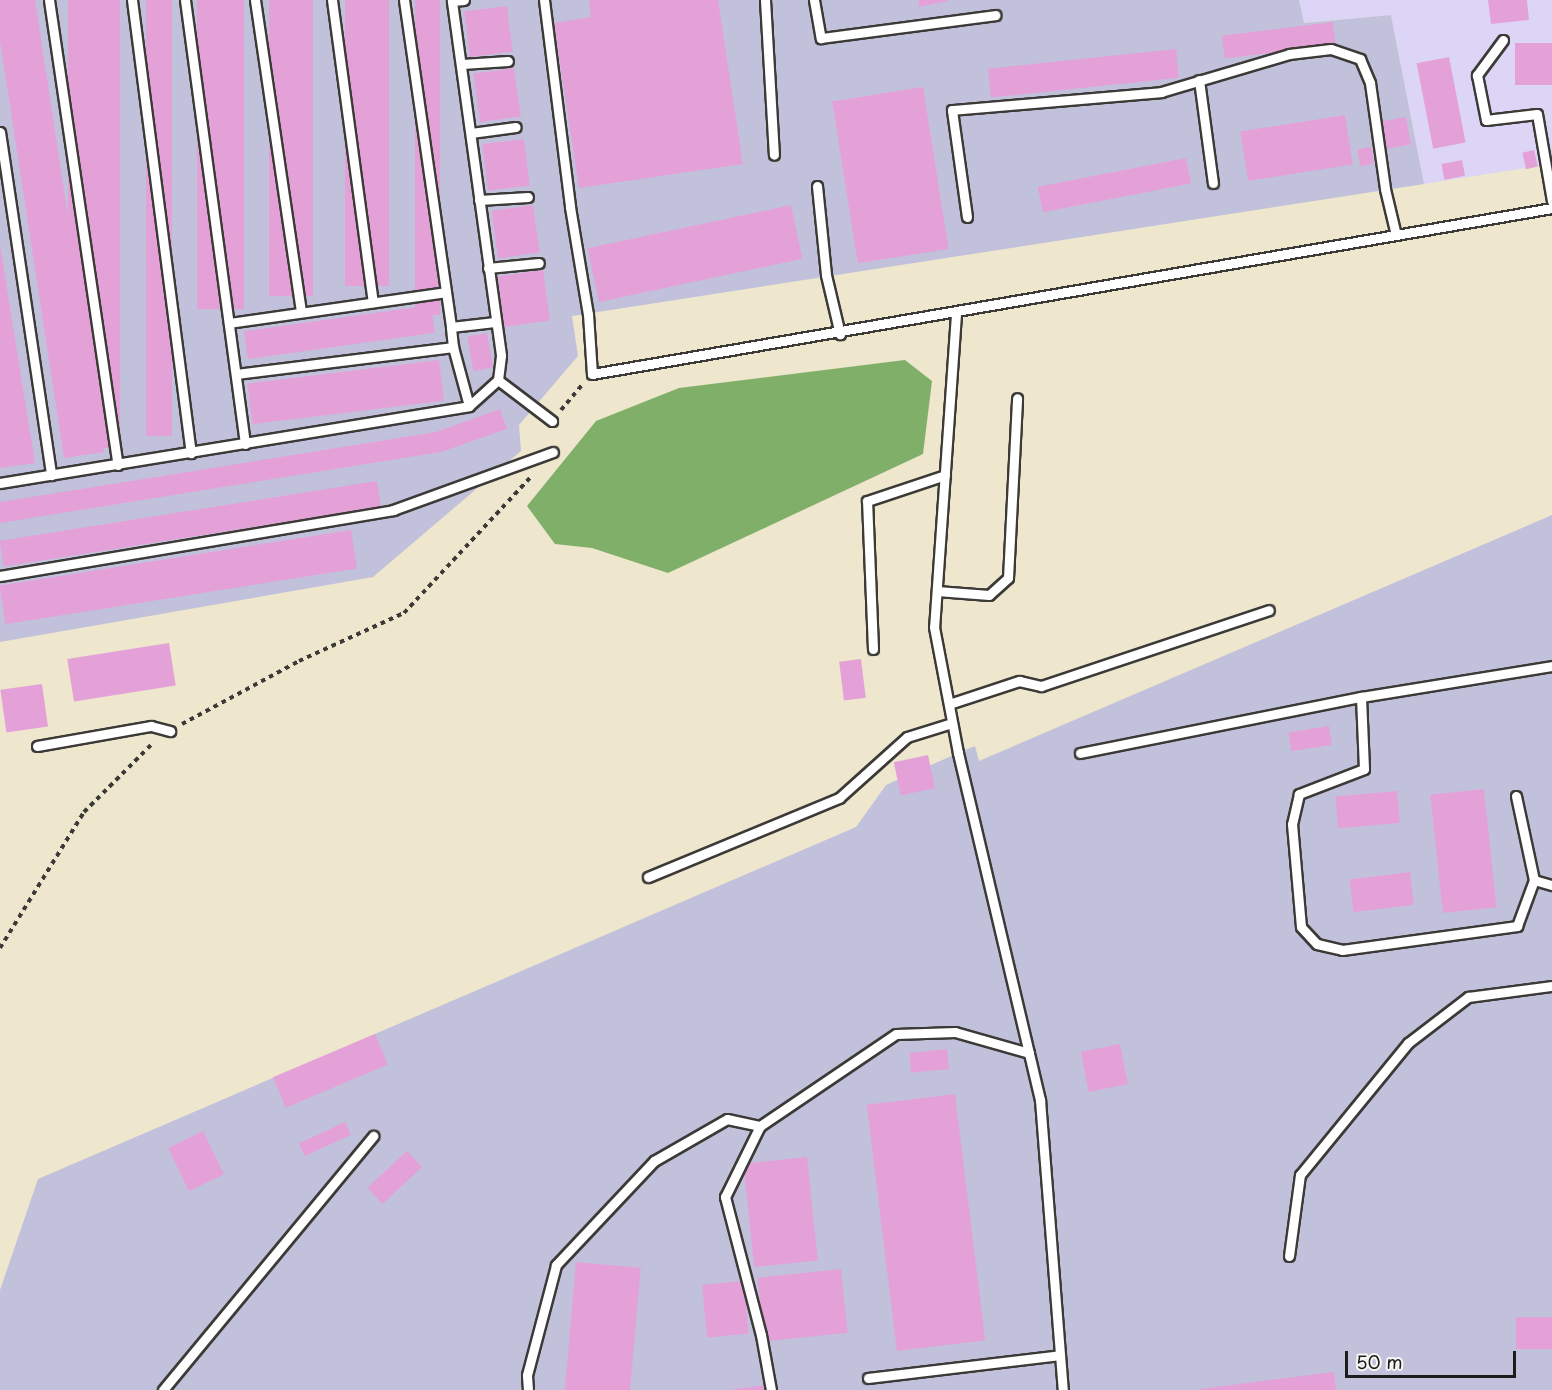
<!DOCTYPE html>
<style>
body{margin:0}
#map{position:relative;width:1552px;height:1390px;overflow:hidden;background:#eee6cd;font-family:"Playpen Sans",sans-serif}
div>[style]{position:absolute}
.built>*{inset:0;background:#ddd5f6}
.industrial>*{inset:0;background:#c2c1dc}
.forest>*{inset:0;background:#7faf68}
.building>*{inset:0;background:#e4a1d8;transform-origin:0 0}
.path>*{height:4px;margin-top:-2px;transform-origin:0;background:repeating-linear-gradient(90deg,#3c3a37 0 4.5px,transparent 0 9px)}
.roads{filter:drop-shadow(2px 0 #3c3a37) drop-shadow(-2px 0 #3c3a37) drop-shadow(0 2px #3c3a37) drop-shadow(0 -2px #3c3a37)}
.service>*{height:9px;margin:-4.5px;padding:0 4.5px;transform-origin:4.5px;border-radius:4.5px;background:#fff}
span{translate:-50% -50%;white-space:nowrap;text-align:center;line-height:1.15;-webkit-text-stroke:5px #f6f6f2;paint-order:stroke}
.scale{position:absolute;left:1345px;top:1351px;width:171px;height:27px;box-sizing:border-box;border:3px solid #1c1c1c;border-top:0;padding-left:8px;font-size:18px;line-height:21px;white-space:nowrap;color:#1c1c1c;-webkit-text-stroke:4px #f6f6f2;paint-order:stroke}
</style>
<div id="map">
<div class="built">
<div style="clip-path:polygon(1299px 0,1552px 0,1552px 164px,1424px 184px,1391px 15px,1303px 23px)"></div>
</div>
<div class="industrial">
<div style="clip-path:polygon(0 0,1299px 0,1304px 23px,1391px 15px,1424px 184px,572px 316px,578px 356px,519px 425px,521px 451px,373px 577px,0 642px)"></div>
<div style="clip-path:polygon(1552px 515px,1552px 1390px,0 1390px,0 1290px,38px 1179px,856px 827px,886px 785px,958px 753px,975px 746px,979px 761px)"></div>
</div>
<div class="forest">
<div style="clip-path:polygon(905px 360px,932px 381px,923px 454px,668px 573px,592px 548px,555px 544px,527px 506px,596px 421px,679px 388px)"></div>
</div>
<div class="building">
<div style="clip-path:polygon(0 0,35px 0,104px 452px,64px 458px,0 41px)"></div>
<div style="left:68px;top:0;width:52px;height:448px"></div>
<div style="left:146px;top:0;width:26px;height:436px"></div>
<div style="left:197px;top:0;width:47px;height:309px"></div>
<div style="left:269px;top:0;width:44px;height:296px"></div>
<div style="left:345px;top:0;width:44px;height:286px"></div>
<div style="left:415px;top:0;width:25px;height:315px"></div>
<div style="clip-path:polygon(589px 0,718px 0,743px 164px,579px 188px,554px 23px,591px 17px)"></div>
<div style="clip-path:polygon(919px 0,948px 0,948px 1px,919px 7px)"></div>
<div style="clip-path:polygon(1488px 0,1527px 0,1529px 20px,1491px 24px)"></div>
<div style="left:507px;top:6px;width:46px;height:43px;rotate:83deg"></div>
<div style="left:1333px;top:22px;width:23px;height:112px;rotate:83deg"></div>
<div style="left:1552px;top:43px;width:42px;height:37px;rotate:90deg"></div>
<div style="left:1176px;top:49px;width:29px;height:189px;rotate:84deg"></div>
<div style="left:1449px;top:57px;width:87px;height:33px;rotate:79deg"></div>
<div style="left:514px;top:68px;width:49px;height:41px;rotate:82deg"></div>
<div style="left:923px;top:87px;width:164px;height:92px;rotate:81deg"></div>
<div style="left:1345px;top:115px;width:50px;height:106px;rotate:81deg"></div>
<div style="left:1406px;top:117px;width:28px;height:24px;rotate:80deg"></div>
<div style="left:524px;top:139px;width:47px;height:42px;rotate:83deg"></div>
<div style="left:1371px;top:147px;width:17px;height:14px;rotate:80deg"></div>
<div style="left:1534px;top:150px;width:17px;height:12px;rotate:77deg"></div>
<div style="left:1186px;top:158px;width:26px;height:151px;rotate:79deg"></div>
<div style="left:1462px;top:160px;width:16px;height:21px;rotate:79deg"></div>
<div style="left:533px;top:205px;width:48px;height:42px;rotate:82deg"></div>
<div style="left:791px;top:205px;width:55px;height:208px;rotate:78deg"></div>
<div style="clip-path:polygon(0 245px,35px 463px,0 468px)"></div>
<div style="left:543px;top:270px;width:51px;height:46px;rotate:82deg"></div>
<div style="left:431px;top:305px;width:28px;height:189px;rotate:82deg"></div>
<div style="left:487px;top:333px;width:35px;height:20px;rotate:80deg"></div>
<div style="left:439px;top:360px;width:41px;height:193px;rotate:83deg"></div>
<div style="clip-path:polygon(500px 409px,507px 429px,441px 452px,0 523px,0 502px,436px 432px)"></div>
<div style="left:377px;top:481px;width:26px;height:382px;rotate:81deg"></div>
<div style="left:351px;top:530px;width:39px;height:356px;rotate:81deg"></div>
<div style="left:169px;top:643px;width:43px;height:103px;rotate:81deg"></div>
<div style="left:861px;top:659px;width:39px;height:22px;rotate:83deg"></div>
<div style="left:42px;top:684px;width:43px;height:42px;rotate:82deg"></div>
<div style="left:1329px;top:726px;width:19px;height:41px;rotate:81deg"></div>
<div style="left:928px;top:755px;width:34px;height:35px;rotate:78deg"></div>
<div style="left:1484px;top:789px;width:119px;height:54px;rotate:84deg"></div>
<div style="left:1397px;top:791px;width:32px;height:62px;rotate:85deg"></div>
<div style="left:1410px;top:872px;width:33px;height:61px;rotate:83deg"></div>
<div style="left:375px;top:1034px;width:33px;height:111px;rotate:67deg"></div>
<div style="left:1120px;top:1044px;width:41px;height:40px;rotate:79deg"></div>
<div style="left:947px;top:1049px;width:20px;height:38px;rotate:84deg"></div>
<div style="left:955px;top:1094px;width:248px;height:89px;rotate:83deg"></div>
<div style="left:345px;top:1122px;width:14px;height:51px;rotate:65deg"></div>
<div style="left:203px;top:1131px;width:48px;height:39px;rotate:64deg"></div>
<div style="left:407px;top:1151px;width:22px;height:54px;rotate:47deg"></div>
<div style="left:807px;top:1157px;width:104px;height:64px;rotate:84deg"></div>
<div style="left:576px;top:1262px;width:65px;height:129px;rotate:5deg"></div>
<div style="left:841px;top:1269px;width:64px;height:84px;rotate:84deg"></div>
<div style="left:744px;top:1281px;width:53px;height:42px;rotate:85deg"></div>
<div style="left:1552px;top:1317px;width:32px;height:36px;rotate:90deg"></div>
<div style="clip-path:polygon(1334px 1372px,1336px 1390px,1200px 1390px,1200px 1389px)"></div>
<div style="clip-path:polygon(768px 1385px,769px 1390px,734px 1390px,734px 1389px)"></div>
</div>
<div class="path">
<div style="left:561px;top:410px;width:34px;rotate:-50deg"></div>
<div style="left:182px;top:724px;width:133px;rotate:-28.3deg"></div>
<div style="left:299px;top:661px;width:115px;rotate:-24.6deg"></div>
<div style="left:404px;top:613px;width:185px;rotate:-47deg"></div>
<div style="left:0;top:948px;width:160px;rotate:-58.3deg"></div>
<div style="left:84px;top:812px;width:98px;rotate:-45deg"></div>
</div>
<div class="roads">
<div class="service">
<div style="left:49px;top:0;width:470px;rotate:81.6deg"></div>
<div style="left:132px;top:0;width:457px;rotate:82.6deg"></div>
<div style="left:185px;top:0;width:448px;rotate:82.3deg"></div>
<div style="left:255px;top:0;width:315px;rotate:81.6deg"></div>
<div style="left:332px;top:0;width:305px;rotate:82.3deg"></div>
<div style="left:404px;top:0;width:330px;rotate:81.8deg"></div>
<div style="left:544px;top:0;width:209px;rotate:82.8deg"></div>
<div style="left:570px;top:207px;width:109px;rotate:80.5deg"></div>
<div style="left:588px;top:314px;width:60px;rotate:86.2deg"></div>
<div style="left:592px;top:374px;width:974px;rotate:-9.81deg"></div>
<div style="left:765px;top:0;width:155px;rotate:86.7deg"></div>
<div style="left:814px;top:0;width:39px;rotate:80deg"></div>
<div style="left:821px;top:38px;width:176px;rotate:-7.5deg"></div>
<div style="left:452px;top:1px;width:12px;rotate:-5deg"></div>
<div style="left:1503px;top:40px;width:44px;rotate:126.6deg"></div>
<div style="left:1477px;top:75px;width:46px;rotate:78.7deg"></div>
<div style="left:1486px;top:120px;width:51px;rotate:-6.7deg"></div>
<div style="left:1537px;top:114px;width:88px;rotate:80.2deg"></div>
<div style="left:462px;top:64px;width:46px;rotate:-3.7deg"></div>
<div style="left:1199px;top:80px;width:104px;rotate:82.3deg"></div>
<div style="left:0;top:132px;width:347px;rotate:81.5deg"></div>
<div style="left:471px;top:133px;width:45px;rotate:-7.6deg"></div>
<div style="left:817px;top:186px;width:89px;rotate:84.2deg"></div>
<div style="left:826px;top:275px;width:61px;rotate:76.7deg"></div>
<div style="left:479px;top:200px;width:49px;rotate:-3.5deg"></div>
<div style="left:967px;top:217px;width:108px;rotate:-98deg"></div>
<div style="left:952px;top:110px;width:210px;rotate:-4.9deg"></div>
<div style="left:1161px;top:92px;width:134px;rotate:-16.5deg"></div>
<div style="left:1289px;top:54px;width:42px;rotate:-6.8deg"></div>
<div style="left:1331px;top:49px;width:31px;rotate:19deg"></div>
<div style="left:1360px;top:59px;width:26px;rotate:67deg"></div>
<div style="left:1370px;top:83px;width:107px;rotate:81.9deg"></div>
<div style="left:1385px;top:189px;width:47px;rotate:76.6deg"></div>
<div style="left:488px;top:268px;width:51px;rotate:-5.6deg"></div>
<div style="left:956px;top:314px;width:314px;rotate:94deg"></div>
<div style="left:934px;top:627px;width:128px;rotate:79.2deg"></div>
<div style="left:958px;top:753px;width:357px;rotate:76.7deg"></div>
<div style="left:1040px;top:1100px;width:291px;rotate:85.5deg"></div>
<div style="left:229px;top:323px;width:219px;rotate:-8.1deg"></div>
<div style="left:453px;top:347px;width:61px;rotate:74.8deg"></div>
<div style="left:236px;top:374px;width:219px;rotate:-7.1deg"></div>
<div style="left:453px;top:347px;width:20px;rotate:-96deg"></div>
<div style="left:451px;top:327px;width:44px;rotate:-6.5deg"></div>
<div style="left:498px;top:380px;width:68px;rotate:37.2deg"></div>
<div style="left:0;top:483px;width:475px;rotate:-9.3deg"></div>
<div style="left:469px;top:406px;width:39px;rotate:-42deg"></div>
<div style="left:498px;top:380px;width:25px;rotate:-83deg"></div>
<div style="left:501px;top:355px;width:358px;rotate:-97.9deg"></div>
<div style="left:0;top:576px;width:399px;rotate:-9.5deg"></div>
<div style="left:393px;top:510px;width:170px;rotate:-19.9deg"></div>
<div style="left:937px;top:591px;width:52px;rotate:4.4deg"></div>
<div style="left:989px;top:595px;width:25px;rotate:-42deg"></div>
<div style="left:1008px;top:578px;width:180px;rotate:-87.1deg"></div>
<div style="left:873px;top:649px;width:148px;rotate:-92.3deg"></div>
<div style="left:867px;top:501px;width:82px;rotate:-18.4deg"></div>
<div style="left:1361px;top:697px;width:72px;rotate:87.6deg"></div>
<div style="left:1364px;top:769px;width:70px;rotate:159deg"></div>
<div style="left:1299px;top:794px;width:31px;rotate:103deg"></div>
<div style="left:1292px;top:824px;width:103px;rotate:85deg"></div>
<div style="left:1301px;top:927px;width:23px;rotate:47deg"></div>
<div style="left:1317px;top:944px;width:26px;rotate:13deg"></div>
<div style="left:1342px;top:950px;width:177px;rotate:-7.8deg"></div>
<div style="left:1517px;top:926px;width:49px;rotate:-69.7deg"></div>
<div style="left:1534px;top:880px;width:86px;rotate:-102.1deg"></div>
<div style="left:949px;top:704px;width:74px;rotate:-18.2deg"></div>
<div style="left:1019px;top:681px;width:23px;rotate:13deg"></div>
<div style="left:1041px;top:686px;width:240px;rotate:-18.4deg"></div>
<div style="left:37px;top:746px;width:116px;rotate:-10deg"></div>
<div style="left:151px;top:726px;width:20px;rotate:15deg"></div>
<div style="left:1080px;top:753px;width:287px;rotate:-11.3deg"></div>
<div style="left:1361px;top:697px;width:193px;rotate:-9.2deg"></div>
<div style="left:648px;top:877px;width:207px;rotate:-22.5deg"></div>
<div style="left:839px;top:798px;width:91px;rotate:-41.9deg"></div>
<div style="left:907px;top:737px;width:47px;rotate:-17.3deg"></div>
<div style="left:1534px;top:880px;width:19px;rotate:16deg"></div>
<div style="left:1289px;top:1256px;width:82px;rotate:-82.3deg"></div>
<div style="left:1300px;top:1175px;width:171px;rotate:-50.7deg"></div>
<div style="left:1408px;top:1043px;width:76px;rotate:-37.5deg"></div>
<div style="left:1468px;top:997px;width:85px;rotate:-7.5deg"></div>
<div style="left:868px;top:1378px;width:193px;rotate:-6.8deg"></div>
<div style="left:163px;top:1390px;width:330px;rotate:-50.4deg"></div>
<div style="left:528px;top:1390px;width:15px;rotate:-94deg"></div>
<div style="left:527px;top:1375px;width:114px;rotate:-75.2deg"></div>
<div style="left:556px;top:1265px;width:143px;rotate:-46.7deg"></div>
<div style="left:654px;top:1161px;width:84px;rotate:-29.9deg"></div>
<div style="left:727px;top:1119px;width:34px;rotate:12deg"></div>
<div style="left:771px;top:1390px;width:56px;rotate:-100.3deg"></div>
<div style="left:761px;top:1335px;width:143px;rotate:-104.6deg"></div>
<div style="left:725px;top:1197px;width:79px;rotate:-63.8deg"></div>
<div style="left:760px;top:1126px;width:164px;rotate:-34.1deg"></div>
<div style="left:896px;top:1034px;width:59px;rotate:-1.9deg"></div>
<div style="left:955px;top:1032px;width:77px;rotate:15.8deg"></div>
</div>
</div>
<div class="scale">50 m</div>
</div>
